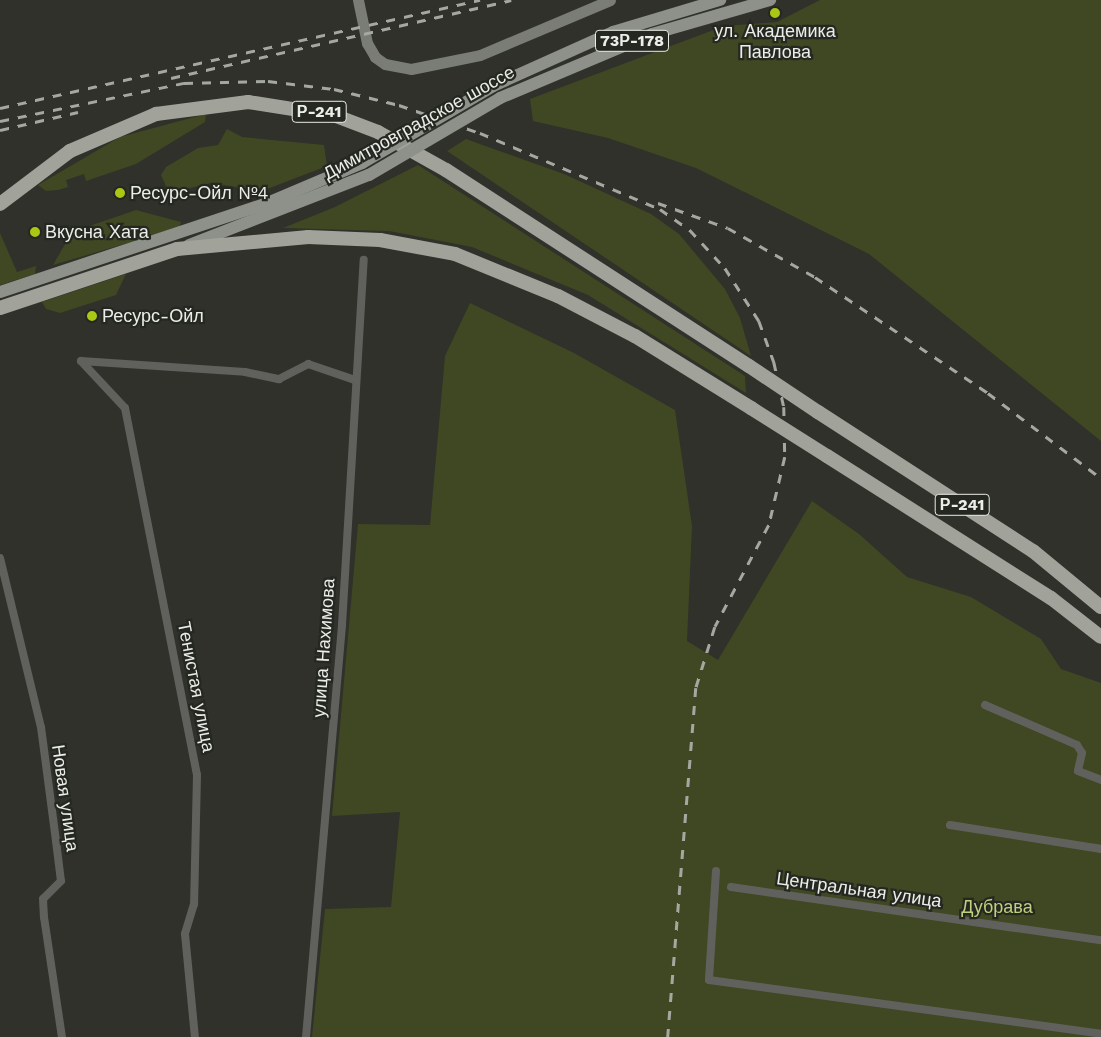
<!DOCTYPE html>
<meta charset="utf-8">
<style>
body{margin:0}
#map{position:relative;width:1101px;height:1037px;overflow:hidden;background:#2f312a;font-family:"Work Sans",sans-serif}
div>[style]{position:absolute}
.green>*{inset:0;background:#3f4822}
.street>*{height:8px;margin:-4px;padding:0 4px;transform-origin:4px;border-radius:4px;background:#60615d}
.secondary>*{height:11px;margin:-5.5px;padding:0 5.5px;transform-origin:5.5px;border-radius:5.5px;background:#7a7c76}
.primary>*{height:12px;margin:-6px;padding:0 6px;transform-origin:6px;border-radius:6px;background:#8e908a}
.highway>*{height:14px;margin:-7px;padding:0 7px;transform-origin:7px;border-radius:7px;background:#a1a39b}
.rail>*{height:2.5px;margin-top:-1.25px;transform-origin:0;background:repeating-linear-gradient(90deg,#a5a7a1 0 9px,transparent 0 18px)}
.primary-bridge>*{height:12px;margin:-6px;padding:0 6px;transform-origin:6px;border-radius:6px;background:#8e908a}
.highway-bridge>*{height:14px;margin:-7px;padding:0 7px;transform-origin:7px;border-radius:7px;background:#a1a39b}
.dots>*{width:14px;height:14px;translate:-50% -50%;box-sizing:border-box;border:2px solid #252721;border-radius:50%}
span{translate:-50% -50%;white-space:nowrap;text-align:center;line-height:1.15;-webkit-text-stroke:4.5px #252721;paint-order:stroke}
.shield-label span{padding:1px 4px;background:#252721;border:1px solid;border-radius:4px;-webkit-text-stroke-width:0}
.shield-label{font-size:16px;color:#ebede8;font-weight:700}
.poi-label{font-size:18px;color:#ebede8}
.left{translate:0 -50%;text-align:left}
.street-label{font-size:18px;color:#ebede8}
.park-label{font-size:18px;color:#bed17c}
</style>
<div id="map">
<div class="green">
<div style="clip-path:polygon(820px 0,1101px 0,1101px 441px,869px 254px,696px 168px,608px 138px,533px 121px,530px 99px,724px 26px,777px 22px)"></div>
<div style="clip-path:polygon(206px 114px,205px 122px,136px 164px,86px 181px,84px 174px,66px 180px,68px 187px,58px 190px,46px 191px,38px 185px,120px 137px)"></div>
<div style="clip-path:polygon(227px 129px,242px 137px,324px 145px,327px 166px,262px 191px,211px 183px,169px 193px,161px 175px,166px 167px,198px 148px,218px 145px)"></div>
<div style="clip-path:polygon(466px 139px,564px 174px,651px 214px,679px 234px,725px 289px,740px 318px,751px 356px,447px 151px)"></div>
<div style="clip-path:polygon(418px 165px,745px 376px,746px 393px,588px 295px,472px 247px,389px 231px,283px 228px,335px 207px)"></div>
<div style="clip-path:polygon(136px 210px,181px 222px,179px 228px,53px 265px,72px 232px)"></div>
<div style="clip-path:polygon(0 233px,17px 272px,36px 266px,35px 274px,0 285px)"></div>
<div style="clip-path:polygon(126px 274px,116px 295px,60px 313px,46px 309px,42px 302px)"></div>
<div style="clip-path:polygon(470px 303px,574px 353px,675px 410px,692px 526px,687px 641px,718px 660px,812px 501px,859px 534px,907px 577px,971px 597px,1041px 639px,1061px 669px,1101px 683px,1101px 1037px,312px 1037px,325px 909px,391px 907px,400px 812px,332px 816px,358px 524px,430px 525px,445px 356px)"></div>
</div>
<div class="street">
<div style="left:81px;top:361px;width:64px;rotate:46.9deg"></div>
<div style="left:125px;top:408px;width:374px;rotate:78.9deg"></div>
<div style="left:197px;top:775px;width:129px;rotate:91.3deg"></div>
<div style="left:194px;top:904px;width:31px;rotate:107deg"></div>
<div style="left:185px;top:934px;width:103px;rotate:84.5deg"></div>
<div style="left:81px;top:361px;width:164px;rotate:3.8deg"></div>
<div style="left:245px;top:372px;width:35px;rotate:12deg"></div>
<div style="left:279px;top:379px;width:33px;rotate:-27deg"></div>
<div style="left:308px;top:364px;width:50px;rotate:18.8deg"></div>
<div style="left:0;top:558px;width:174px;rotate:76.4deg"></div>
<div style="left:41px;top:727px;width:115px;rotate:82.5deg"></div>
<div style="left:56px;top:841px;width:40px;rotate:82.9deg"></div>
<div style="left:61px;top:881px;width:25px;rotate:135deg"></div>
<div style="left:43px;top:899px;width:18px;rotate:87deg"></div>
<div style="left:44px;top:917px;width:121px;rotate:81.5deg"></div>
<div style="left:985px;top:705px;width:100px;rotate:23.5deg"></div>
<div style="left:1077px;top:745px;width:9px;rotate:58deg"></div>
<div style="left:1082px;top:753px;width:18px;rotate:103deg"></div>
<div style="left:1078px;top:771px;width:25px;rotate:21deg"></div>
<div style="left:950px;top:825px;width:153px;rotate:9deg"></div>
<div style="left:716px;top:871px;width:109px;rotate:93.7deg"></div>
<div style="left:709px;top:980px;width:396px;rotate:7.8deg"></div>
<div style="left:731px;top:887px;width:374px;rotate:8.2deg"></div>
<div style="left:306px;top:1037px;width:414px;rotate:-85deg"></div>
<div style="left:342px;top:625px;width:366px;rotate:-86.6deg"></div>
</div>
<div class="secondary">
<div style="left:358px;top:0;width:44px;rotate:78.2deg"></div>
<div style="left:367px;top:43px;width:16px;rotate:60deg"></div>
<div style="left:375px;top:57px;width:12px;rotate:35deg"></div>
<div style="left:385px;top:64px;width:26px;rotate:11deg"></div>
<div style="left:411px;top:69px;width:70px;rotate:-11.5deg"></div>
<div style="left:480px;top:55px;width:141px;rotate:-22.9deg"></div>
</div>
<div class="primary">
<div style="left:493px;top:86px;width:132px;rotate:-24.2deg"></div>
<div style="left:613px;top:32px;width:112px;rotate:-16.7deg"></div>
<div style="left:500px;top:98px;width:165px;rotate:-22.8deg"></div>
<div style="left:652px;top:34px;width:123px;rotate:-16.1deg"></div>
<div style="left:189px;top:245px;width:193px;rotate:-21.3deg"></div>
<div style="left:0;top:292px;width:279px;rotate:-18.4deg"></div>
<div style="left:265px;top:204px;width:105px;rotate:-22.9deg"></div>
</div>
<div class="highway">
<div style="left:0;top:204px;width:88px;rotate:-37.1deg"></div>
<div style="left:70px;top:151px;width:94px;rotate:-23.3deg"></div>
<div style="left:156px;top:114px;width:93px;rotate:-7.4deg"></div>
<div style="left:248px;top:102px;width:89px;rotate:9deg"></div>
<div style="left:336px;top:116px;width:45px;rotate:20.9deg"></div>
<div style="left:378px;top:132px;width:78px;rotate:29.2deg"></div>
<div style="left:446px;top:170px;width:361px;rotate:32.9deg"></div>
<div style="left:0;top:308px;width:187px;rotate:-18.4deg"></div>
<div style="left:177px;top:249px;width:132px;rotate:-5.2deg"></div>
<div style="left:308px;top:237px;width:72px;rotate:2.4deg"></div>
<div style="left:380px;top:240px;width:76px;rotate:10.6deg"></div>
<div style="left:455px;top:254px;width:111px;rotate:22.2deg"></div>
<div style="left:558px;top:296px;width:87px;rotate:27.5deg"></div>
<div style="left:635px;top:336px;width:137px;rotate:31.8deg"></div>
<div style="left:818px;top:412px;width:256px;rotate:32.9deg"></div>
<div style="left:1033px;top:551px;width:88px;rotate:39.5deg"></div>
<div style="left:827px;top:456px;width:265px;rotate:32.4deg"></div>
<div style="left:1051px;top:598px;width:63px;rotate:38deg"></div>
</div>
<div class="rail">
<div style="left:171px;top:78px;width:349px;rotate:-12.9deg"></div>
<div style="left:0;top:108px;width:492px;rotate:-12.7deg"></div>
<div style="left:0;top:121px;width:188px;rotate:-11.7deg"></div>
<div style="left:184px;top:83px;width:84px;rotate:-1.4deg"></div>
<div style="left:268px;top:81px;width:66px;rotate:6.9deg"></div>
<div style="left:334px;top:89px;width:67px;rotate:13.8deg"></div>
<div style="left:399px;top:105px;width:86px;rotate:19.1deg"></div>
<div style="left:480px;top:133px;width:195px;rotate:22.9deg"></div>
<div style="left:660px;top:209px;width:37px;rotate:35deg"></div>
<div style="left:690px;top:230px;width:52px;rotate:47.4deg"></div>
<div style="left:725px;top:268px;width:63px;rotate:57.3deg"></div>
<div style="left:759px;top:321px;width:44px;rotate:69.9deg"></div>
<div style="left:774px;top:362px;width:46px;rotate:77.5deg"></div>
<div style="left:784px;top:407px;width:50px;rotate:88.9deg"></div>
<div style="left:785px;top:457px;width:70px;rotate:103.2deg"></div>
<div style="left:769px;top:525px;width:115px;rotate:117.9deg"></div>
<div style="left:715px;top:627px;width:64px;rotate:107.3deg"></div>
<div style="left:696px;top:688px;width:350px;rotate:94.6deg"></div>
<div style="left:0;top:130px;width:80px;rotate:-13deg"></div>
<div style="left:658px;top:203px;width:74px;rotate:19.7deg"></div>
<div style="left:728px;top:228px;width:100px;rotate:29.4deg"></div>
<div style="left:815px;top:277px;width:208px;rotate:33.8deg"></div>
<div style="left:988px;top:393px;width:141px;rotate:37deg"></div>
</div>
<div class="primary-bridge">
<div style="left:362px;top:163px;width:152px;rotate:-30.4deg"></div>
<div style="left:369px;top:175px;width:152px;rotate:-30.4deg"></div>
</div>
<div class="highway-bridge">
<div style="left:749px;top:366px;width:83px;rotate:33.7deg"></div>
<div style="left:751px;top:408px;width:90px;rotate:32.3deg"></div>
</div>
<div class="dots">
<div style="left:775px;top:13px;background:#abc716"></div>
<div style="left:120px;top:193px;background:#abc716"></div>
<div style="left:35px;top:232px;background:#abc716"></div>
<div style="left:92px;top:316px;background:#abc716"></div>
</div>
<div class="shield-label">
<span style="left:632px;top:41px">73Р-178</span>
<span style="left:319px;top:112px">Р-241</span>
<span style="left:962px;top:505px">Р-241</span>
</div>
<div class="poi-label">
<span style="left:775px;top:42px">ул. Академика<br>Павлова</span>
<span class="left" style="left:130px;top:193px">Ресурс-Ойл №4</span>
<span class="left" style="left:45px;top:232px">Вкусна Хата</span>
<span class="left" style="left:102px;top:316px">Ресурс-Ойл</span>
</div>
<div class="street-label">
<span style="left:419px;top:123px;rotate:-29deg">Димитровградское шоссе</span>
<span style="left:324px;top:648px;rotate:-86deg">улица Нахимова</span>
<span style="left:196px;top:687px;rotate:79deg">Тенистая улица</span>
<span style="left:65px;top:798px;rotate:82deg">Новая улица</span>
<span style="left:859px;top:890px;rotate:8deg">Центральная улица</span>
</div>
<div class="park-label">
<span style="left:997px;top:907px">Дубрава</span>
</div>
</div>
